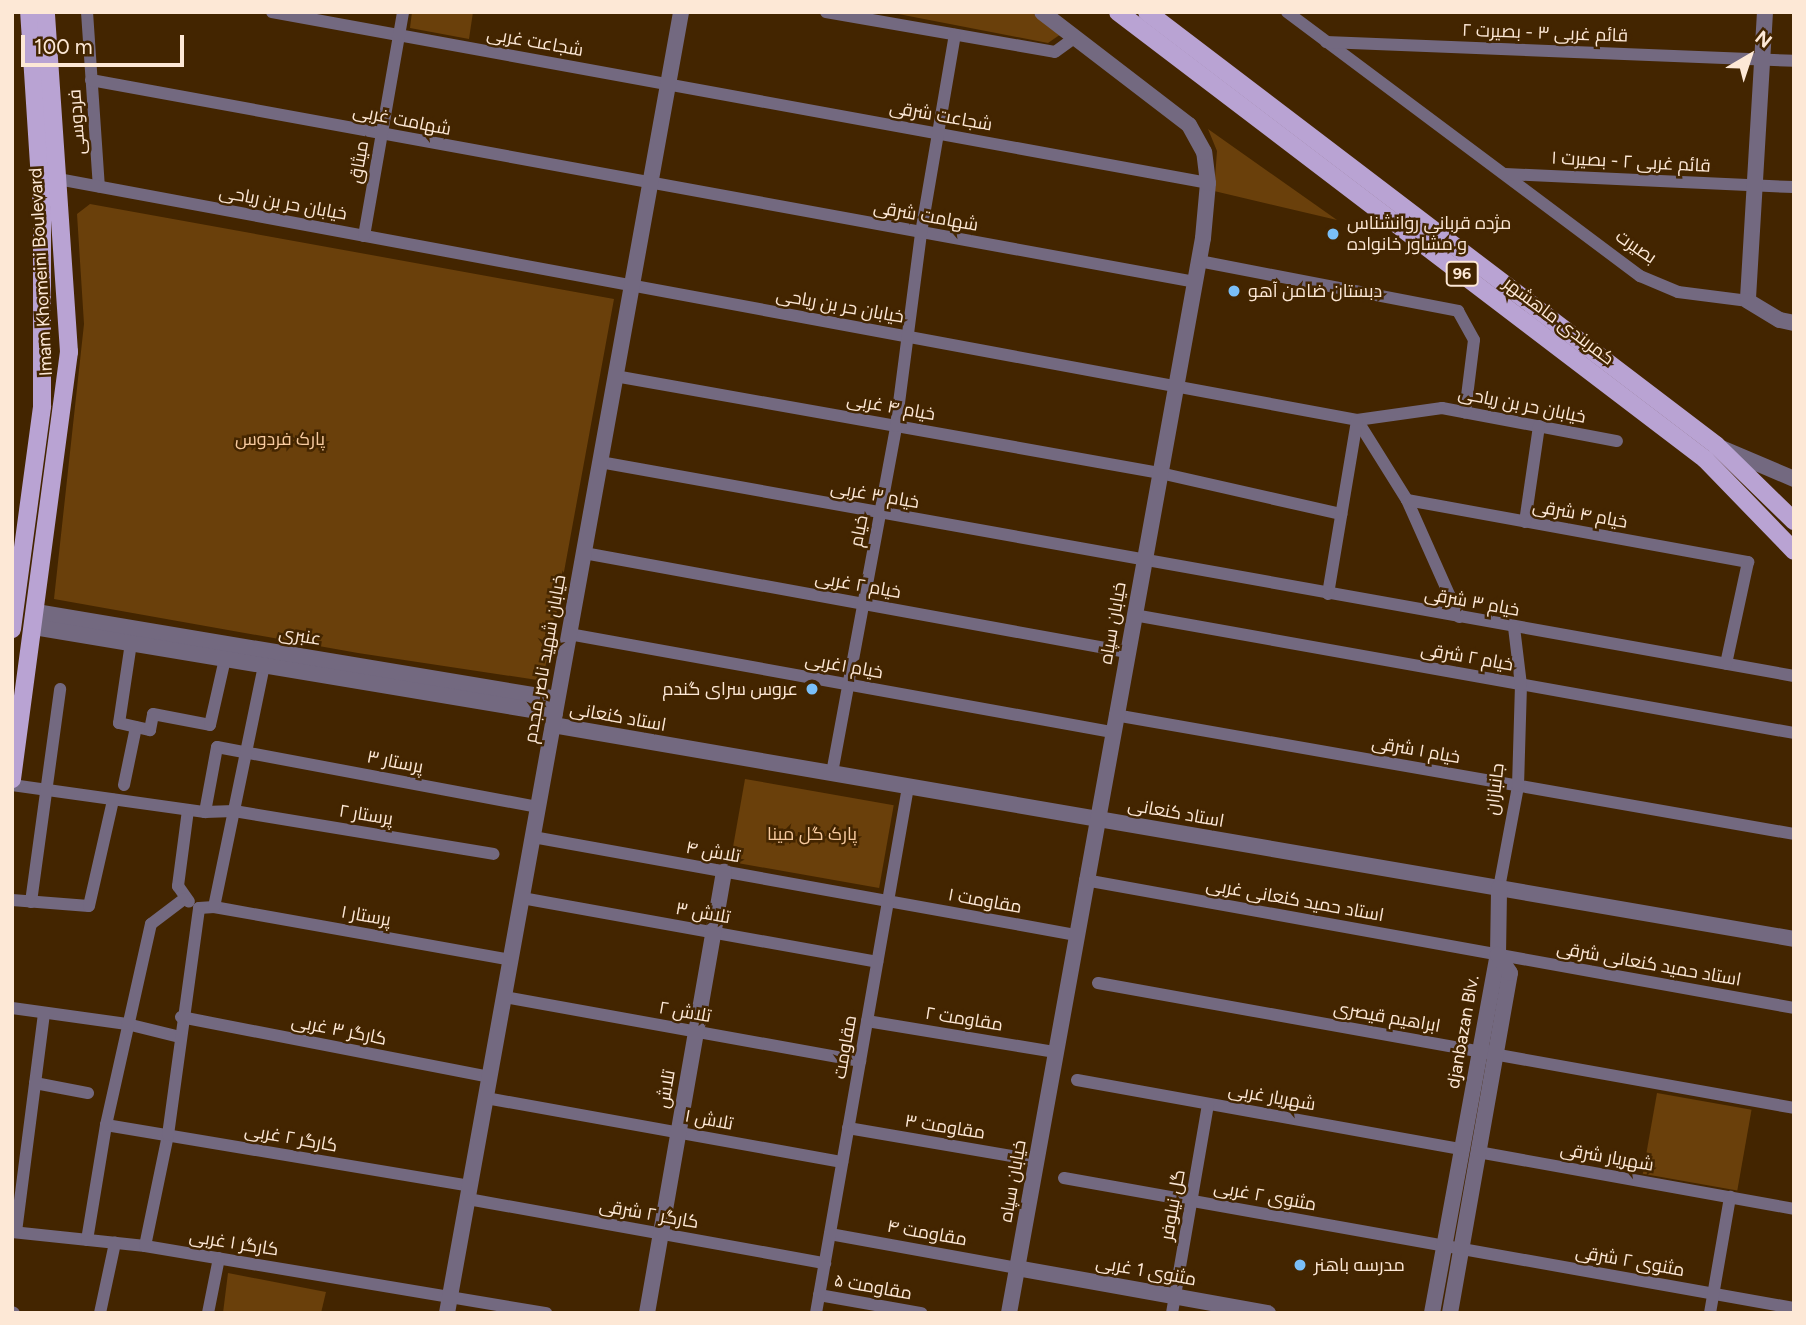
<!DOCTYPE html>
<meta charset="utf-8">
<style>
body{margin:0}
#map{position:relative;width:1806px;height:1325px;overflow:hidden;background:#432500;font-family:Figtree,Cairo,sans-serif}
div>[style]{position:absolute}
.green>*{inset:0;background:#6a400b;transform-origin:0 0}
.minor>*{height:12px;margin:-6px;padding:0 6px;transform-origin:6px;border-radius:6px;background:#736980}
.tertiary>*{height:16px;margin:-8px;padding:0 8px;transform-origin:8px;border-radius:8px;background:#736980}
.primary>*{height:18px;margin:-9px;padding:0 9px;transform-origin:9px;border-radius:9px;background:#b9a3d3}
.dots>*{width:19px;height:19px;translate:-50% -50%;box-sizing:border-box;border:4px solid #432500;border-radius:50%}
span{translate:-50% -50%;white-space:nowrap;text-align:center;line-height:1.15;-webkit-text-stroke:5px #432500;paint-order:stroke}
.shield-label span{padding:2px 5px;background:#432500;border:2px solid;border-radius:5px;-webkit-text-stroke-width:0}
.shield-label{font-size:16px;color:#fde8d6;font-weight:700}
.street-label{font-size:18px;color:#fde8d6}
.poi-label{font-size:18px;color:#fde8d6}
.left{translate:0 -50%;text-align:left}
.right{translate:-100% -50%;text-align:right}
.park-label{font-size:18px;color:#f8cba0}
.frame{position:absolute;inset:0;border:14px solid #fde8d6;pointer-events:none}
.north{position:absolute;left:1715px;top:21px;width:70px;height:70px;-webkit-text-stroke:5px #432500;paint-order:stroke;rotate:39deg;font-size:19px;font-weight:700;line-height:28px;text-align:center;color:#fde8d6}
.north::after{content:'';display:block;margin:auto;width:24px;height:32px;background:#fde8d6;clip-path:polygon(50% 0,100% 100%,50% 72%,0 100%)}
.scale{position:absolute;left:21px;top:35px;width:163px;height:32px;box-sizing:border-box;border:4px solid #fde8d6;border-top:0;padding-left:9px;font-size:21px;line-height:24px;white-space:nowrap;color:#fde8d6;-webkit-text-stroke:5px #432500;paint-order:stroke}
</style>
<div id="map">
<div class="green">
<div style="clip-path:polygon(412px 12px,473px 12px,469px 39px,410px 28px)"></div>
<div style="clip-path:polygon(888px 12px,1031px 12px,1061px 34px,1048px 43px)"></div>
<div style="clip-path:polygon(1208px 129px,1337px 220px,1214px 191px,1217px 151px)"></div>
<div style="clip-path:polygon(90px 204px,614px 299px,544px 681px,358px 653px,54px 599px,84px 324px,77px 214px)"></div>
<div style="left:745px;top:779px;width:151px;height:84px;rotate:10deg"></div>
<div style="left:1657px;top:1093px;width:96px;height:82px;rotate:10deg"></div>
<div style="clip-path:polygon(228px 1273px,326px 1292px,321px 1313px,223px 1313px)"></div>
</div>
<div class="minor">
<div style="left:87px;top:12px;width:175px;rotate:86.1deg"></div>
<div style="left:272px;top:12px;width:951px;rotate:10.35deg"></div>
<div style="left:826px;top:12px;width:232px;rotate:9.9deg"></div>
<div style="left:1055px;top:52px;width:26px;rotate:-36deg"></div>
<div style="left:1287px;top:12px;width:441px;rotate:36.8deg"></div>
<div style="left:1640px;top:276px;width:41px;rotate:22.8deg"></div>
<div style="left:1678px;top:292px;width:71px;rotate:7.3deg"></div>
<div style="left:1326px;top:42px;width:468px;rotate:2.3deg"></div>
<div style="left:91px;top:80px;width:1122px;rotate:10.37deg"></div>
<div style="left:1505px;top:174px;width:289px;rotate:2.6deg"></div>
<div style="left:58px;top:179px;width:1321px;rotate:10.51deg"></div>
<div style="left:1357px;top:420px;width:86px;rotate:-8deg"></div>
<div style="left:1442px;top:408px;width:178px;rotate:10.7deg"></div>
<div style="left:364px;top:236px;width:227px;rotate:-80.1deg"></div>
<div style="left:1199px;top:261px;width:264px;rotate:10.9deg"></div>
<div style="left:1458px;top:311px;width:33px;rotate:61deg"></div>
<div style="left:1474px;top:340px;width:73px;rotate:97.1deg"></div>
<div style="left:615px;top:376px;width:554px;rotate:10.09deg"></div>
<div style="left:1160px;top:473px;width:186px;rotate:12.8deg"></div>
<div style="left:1357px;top:420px;width:94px;rotate:58deg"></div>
<div style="left:1407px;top:500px;width:128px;rotate:66deg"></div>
<div style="left:600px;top:462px;width:1213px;rotate:10.16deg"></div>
<div style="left:1407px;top:500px;width:347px;rotate:10.3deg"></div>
<div style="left:1748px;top:562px;width:104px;rotate:102.2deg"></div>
<div style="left:1525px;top:522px;width:97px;rotate:-81.7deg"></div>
<div style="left:584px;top:553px;width:552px;rotate:10.33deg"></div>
<div style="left:1328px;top:594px;width:176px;rotate:-80.5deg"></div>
<div style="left:1134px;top:615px;width:670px;rotate:10.14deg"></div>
<div style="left:569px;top:634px;width:552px;rotate:10.23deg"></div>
<div style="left:131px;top:643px;width:81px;rotate:98.5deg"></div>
<div style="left:119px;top:723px;width:32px;rotate:13deg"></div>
<div style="left:150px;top:730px;width:16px;rotate:-79deg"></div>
<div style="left:153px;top:714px;width:58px;rotate:10.9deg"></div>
<div style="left:210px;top:725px;width:68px;rotate:-77.2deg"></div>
<div style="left:1115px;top:715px;width:689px;rotate:9.94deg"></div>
<div style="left:832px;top:773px;width:353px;rotate:-79.5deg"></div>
<div style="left:896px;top:426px;width:195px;rotate:-82.6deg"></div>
<div style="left:921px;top:233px;width:201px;rotate:-80.3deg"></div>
<div style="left:12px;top:785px;width:195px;rotate:8deg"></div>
<div style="left:205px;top:812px;width:29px;rotate:-2deg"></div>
<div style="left:234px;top:811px;width:263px;rotate:9.4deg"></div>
<div style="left:124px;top:785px;width:59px;rotate:-78.3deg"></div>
<div style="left:188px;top:810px;width:77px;rotate:97.5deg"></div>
<div style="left:178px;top:886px;width:19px;rotate:55deg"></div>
<div style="left:205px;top:812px;width:66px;rotate:-79.5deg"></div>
<div style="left:217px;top:747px;width:327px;rotate:10.6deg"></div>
<div style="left:533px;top:837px;width:552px;rotate:10.23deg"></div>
<div style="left:1085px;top:880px;width:720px;rotate:10.23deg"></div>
<div style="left:1499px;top:888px;width:104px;rotate:-79.4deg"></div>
<div style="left:1518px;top:786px;width:101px;rotate:-88.3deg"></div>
<div style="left:1521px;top:685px;width:58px;rotate:-96.9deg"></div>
<div style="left:522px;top:898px;width:361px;rotate:10.2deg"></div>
<div style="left:12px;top:900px;width:77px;rotate:4.5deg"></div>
<div style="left:89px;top:906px;width:109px;rotate:-77.2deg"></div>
<div style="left:31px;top:902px;width:215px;rotate:-82.2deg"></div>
<div style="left:214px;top:907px;width:302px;rotate:10.1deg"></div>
<div style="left:1098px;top:983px;width:707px;rotate:10.18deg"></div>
<div style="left:504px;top:997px;width:362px;rotate:10.2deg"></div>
<div style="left:12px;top:1008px;width:116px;rotate:7.9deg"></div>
<div style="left:127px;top:1024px;width:55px;rotate:13.8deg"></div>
<div style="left:181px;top:1017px;width:314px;rotate:11deg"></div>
<div style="left:867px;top:1021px;width:191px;rotate:9.4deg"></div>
<div style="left:1077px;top:1080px;width:390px;rotate:10.2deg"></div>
<div style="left:35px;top:1083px;width:54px;rotate:10.7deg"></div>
<div style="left:486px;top:1098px;width:362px;rotate:10.2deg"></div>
<div style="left:106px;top:1125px;width:369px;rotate:9.5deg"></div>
<div style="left:848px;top:1128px;width:191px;rotate:9.7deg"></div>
<div style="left:1478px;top:1152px;width:321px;rotate:10.2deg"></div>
<div style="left:1064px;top:1178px;width:741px;rotate:10.1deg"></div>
<div style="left:468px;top:1199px;width:363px;rotate:10.2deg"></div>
<div style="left:12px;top:1232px;width:134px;rotate:6deg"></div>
<div style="left:145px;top:1246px;width:407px;rotate:9.5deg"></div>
<div style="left:16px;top:1232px;width:220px;rotate:-82.7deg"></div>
<div style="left:830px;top:1234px;width:190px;rotate:10.3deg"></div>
<div style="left:87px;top:1240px;width:117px;rotate:-80.6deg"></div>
<div style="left:106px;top:1125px;width:206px;rotate:-77.4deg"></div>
<div style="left:151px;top:924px;width:41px;rotate:-37.1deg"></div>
<div style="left:145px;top:1246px;width:113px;rotate:-78.3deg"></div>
<div style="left:168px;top:1135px;width:229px;rotate:-82.2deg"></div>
<div style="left:199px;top:908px;width:15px;rotate:-4deg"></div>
<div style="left:214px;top:907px;width:247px;rotate:-78.3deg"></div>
<div style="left:819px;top:1295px;width:104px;rotate:10deg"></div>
<div style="left:12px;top:1312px;width:2px;rotate:27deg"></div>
<div style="left:100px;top:1313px;width:72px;rotate:-77.9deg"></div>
<div style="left:208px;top:1313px;width:56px;rotate:-78.7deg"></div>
<div style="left:816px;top:1313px;width:534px;rotate:-80.08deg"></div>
<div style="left:1172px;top:1313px;width:212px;rotate:-80.2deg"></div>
<div style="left:1710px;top:1313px;width:118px;rotate:-80.2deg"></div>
</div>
<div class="tertiary">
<div style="left:1765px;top:12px;width:289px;rotate:93.4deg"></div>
<div style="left:1748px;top:301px;width:37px;rotate:31deg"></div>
<div style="left:1780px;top:320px;width:14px;rotate:12deg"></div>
<div style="left:1719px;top:447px;width:82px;rotate:23.1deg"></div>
<div style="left:36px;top:612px;width:528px;rotate:9.48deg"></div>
<div style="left:34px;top:627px;width:528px;rotate:9.48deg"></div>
<div style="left:553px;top:725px;width:1259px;rotate:9.78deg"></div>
<div style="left:1017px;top:1268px;width:255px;rotate:10.2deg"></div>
<div style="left:447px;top:1313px;width:1322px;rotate:-79.8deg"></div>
<div style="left:647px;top:1313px;width:448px;rotate:-80.1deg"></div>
<div style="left:1009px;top:1313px;width:1092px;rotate:-79.77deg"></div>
<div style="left:1203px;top:238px;width:55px;rotate:-84.8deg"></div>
<div style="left:1208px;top:183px;width:31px;rotate:-97deg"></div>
<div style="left:1204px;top:152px;width:31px;rotate:-119deg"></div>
<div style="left:1189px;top:125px;width:185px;rotate:-142.5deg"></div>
<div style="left:1432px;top:1313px;width:364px;rotate:-79.6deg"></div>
<div style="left:1498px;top:955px;width:67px;rotate:-89.1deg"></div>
<div style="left:1450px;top:1313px;width:345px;rotate:-80deg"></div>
<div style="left:1510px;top:973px;width:22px;rotate:-124deg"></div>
</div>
<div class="primary">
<div style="left:1118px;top:12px;width:738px;rotate:37.29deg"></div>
<div style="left:1705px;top:459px;width:128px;rotate:45.9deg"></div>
<div style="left:1147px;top:12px;width:715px;rotate:37.27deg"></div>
<div style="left:1716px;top:445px;width:109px;rotate:44.3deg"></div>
<div style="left:12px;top:629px;width:225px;rotate:-82.3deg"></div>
<div style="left:42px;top:406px;width:195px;rotate:-90deg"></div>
<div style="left:42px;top:211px;width:199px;rotate:-93.7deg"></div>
<div style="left:12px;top:779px;width:431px;rotate:-82.4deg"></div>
<div style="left:69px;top:352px;width:341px;rotate:-93.9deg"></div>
</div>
<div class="dots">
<div style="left:1333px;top:234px;background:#7abff8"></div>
<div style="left:1234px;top:291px;background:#7abff8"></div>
<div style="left:812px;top:689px;background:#7abff8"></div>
<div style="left:1300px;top:1265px;background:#7abff8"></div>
</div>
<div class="shield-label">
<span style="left:1462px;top:274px">96</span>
</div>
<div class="street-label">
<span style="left:1545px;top:33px;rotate:2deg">قائم غربی ۳ - بصیرت ۲</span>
<span style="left:535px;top:42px;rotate:10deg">شجاعت غربی</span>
<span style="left:941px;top:116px;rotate:10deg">شجاعت شرقی</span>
<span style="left:402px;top:120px;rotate:11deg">شهامت غربی</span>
<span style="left:77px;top:122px;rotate:-94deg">فردوسی</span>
<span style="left:359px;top:162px;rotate:-80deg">میثاق</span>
<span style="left:1631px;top:162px;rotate:3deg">قائم غربی ۲ - بصیرت ۱</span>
<span style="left:283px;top:203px;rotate:10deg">خیابان حر بن ریاحی</span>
<span style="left:926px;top:216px;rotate:10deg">شهامت شرقی</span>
<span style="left:1636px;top:247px;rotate:34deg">بصیرت</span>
<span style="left:41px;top:272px;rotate:-93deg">Imam Khomeini Boulevard</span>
<span style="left:840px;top:306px;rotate:10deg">خیابان حر بن ریاحی</span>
<span style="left:1559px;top:321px;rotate:37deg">کمربندی ماهشهر</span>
<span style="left:1522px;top:405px;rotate:11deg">خیابان حر بن ریاحی</span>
<span style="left:891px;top:407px;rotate:10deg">خیام ۴ غربی</span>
<span style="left:875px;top:495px;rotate:10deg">خیام ۳ غربی</span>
<span style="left:1580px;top:514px;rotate:10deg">خیام ۴ شرقی</span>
<span style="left:859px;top:531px;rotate:-79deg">خیام</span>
<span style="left:858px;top:585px;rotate:10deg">خیام ۲ غربی</span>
<span style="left:1472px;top:602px;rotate:10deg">خیام ۳ شرقی</span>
<span style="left:1113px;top:623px;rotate:-80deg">خیابان سپاه</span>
<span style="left:300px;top:636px;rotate:9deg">عنبری</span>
<span style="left:1467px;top:657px;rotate:10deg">خیام ۲ شرقی</span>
<span style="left:545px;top:659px;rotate:-80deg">خیابان شهید ناصر مجدم</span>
<span style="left:844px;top:666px;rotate:10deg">خیام ۱غربی</span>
<span style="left:618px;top:717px;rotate:10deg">استاد کنعانی</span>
<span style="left:1416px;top:750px;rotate:10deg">خیام ۱ شرقی</span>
<span style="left:395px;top:762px;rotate:11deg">پرستار ۳</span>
<span style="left:1495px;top:789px;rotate:-83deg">جانبازان</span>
<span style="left:1176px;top:813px;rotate:10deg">استاد کنعانی</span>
<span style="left:366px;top:815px;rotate:9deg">پرستار ۲</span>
<span style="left:713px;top:852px;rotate:10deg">تلاش ۴</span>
<span style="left:1295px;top:900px;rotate:10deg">استاد حمید کنعانی غربی</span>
<span style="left:985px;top:901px;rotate:10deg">مقاومت ۱</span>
<span style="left:703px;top:913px;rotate:10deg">تلاش ۳</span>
<span style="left:366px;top:916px;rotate:10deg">پرستار ۱</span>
<span style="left:1649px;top:964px;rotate:10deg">استاد حمید کنعانی شرقی</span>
<span style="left:685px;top:1012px;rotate:10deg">تلاش ۲</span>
<span style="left:1387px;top:1017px;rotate:10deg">ابراهیم قیصری</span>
<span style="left:964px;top:1019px;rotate:9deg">مقاومت ۲</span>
<span style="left:339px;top:1030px;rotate:11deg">کارگر ۳ غربی</span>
<span style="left:1463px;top:1032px;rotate:-80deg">djanbazan Blv.</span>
<span style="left:845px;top:1047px;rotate:-80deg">مقاومت</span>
<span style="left:666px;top:1089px;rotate:-80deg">تلاش</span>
<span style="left:1272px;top:1097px;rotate:10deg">شهریار غربی</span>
<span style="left:709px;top:1120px;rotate:10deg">تلاش ۱</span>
<span style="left:945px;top:1127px;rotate:9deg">مقاومت ۳</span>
<span style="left:291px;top:1138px;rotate:10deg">کارگر ۲ غربی</span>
<span style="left:1607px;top:1157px;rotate:10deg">شهریار شرقی</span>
<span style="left:1013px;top:1181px;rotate:-80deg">خیابان سپاه</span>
<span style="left:1265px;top:1196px;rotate:10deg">مثنوی ۲ غربی</span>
<span style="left:1173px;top:1205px;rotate:-80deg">گل نیلوفر</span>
<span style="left:649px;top:1214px;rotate:10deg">کارگر ۲ شرقی</span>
<span style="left:927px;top:1233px;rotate:10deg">مقاومت ۴</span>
<span style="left:234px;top:1243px;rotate:9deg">کارگر ۱ غربی</span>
<span style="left:1630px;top:1261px;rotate:10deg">مثنوی ۲ شرقی</span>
<span style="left:1146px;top:1271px;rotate:10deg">مثنوی 1 غربی</span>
<span style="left:873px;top:1287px;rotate:10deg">مقاومت ۵</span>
</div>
<div class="poi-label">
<span class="left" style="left:1347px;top:234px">مژده قربانی روانشناس<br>و مشاور خانواده</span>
<span class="left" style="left:1248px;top:291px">دبستان ضامن آهو</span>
<span class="right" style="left:798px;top:689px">عروس سرای گندم</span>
<span class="left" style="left:1314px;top:1265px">مدرسه باهنر</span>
</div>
<div class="park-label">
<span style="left:280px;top:439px">پارک فردوس</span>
<span style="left:812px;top:834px">پارک گل مینا</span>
</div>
<div class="frame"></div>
<div class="north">N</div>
<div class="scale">100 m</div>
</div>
